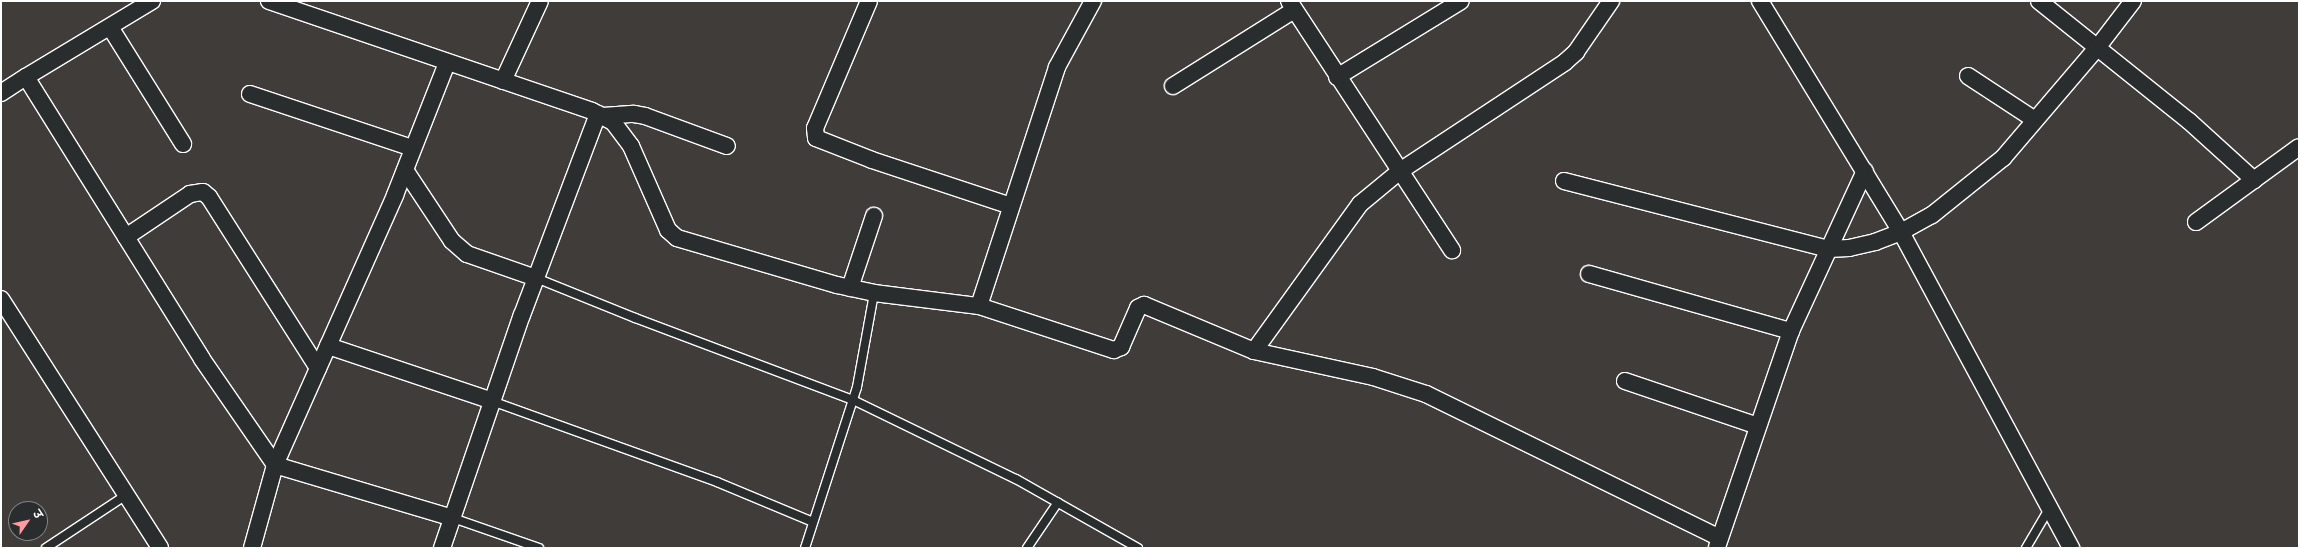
<!DOCTYPE html>
<meta charset="utf-8">
<style>
body{margin:0}
#map{position:relative;width:2300px;height:549px;overflow:hidden;background:#3f3c3a;font-family:"Architects Daughter","Playpen Sans Deva",sans-serif}
div>[style]{position:absolute}
.roads{filter:drop-shadow(1px 0 #fff) drop-shadow(-1px 0 #fff) drop-shadow(0 1px #fff) drop-shadow(0 -1px #fff)}
.service>*{height:8px;margin:-4px;padding:0 4px;transform-origin:4px;border-radius:4px;background:#2a2d2e}
.minor>*{height:16px;margin:-8px;padding:0 8px;transform-origin:8px;border-radius:8px;background:#2a2d2e}
span{translate:-50% -50%;white-space:nowrap;text-align:center;line-height:1.15;-webkit-text-stroke:4px #2a2d2e;paint-order:stroke}
.frame{position:absolute;inset:0;border:2px solid #fff;pointer-events:none}
.north{position:absolute;left:8px;top:501px;width:40px;height:40px;box-sizing:border-box;background:#2a2d2e;border:1px solid #7f8182;border-radius:50%;rotate:56deg;font-size:11px;font-weight:700;line-height:16px;text-align:center;color:#fff}
.north::after{content:'';display:block;margin:auto;width:14px;height:18px;background:#ff9aa2;clip-path:polygon(50% 0,100% 100%,50% 72%,0 100%)}
</style>
<div id="map">
<div class="roads">
<div class="service">
<div style="left:536px;top:278px;width:107px;rotate:22deg"></div>
<div style="left:635px;top:318px;width:233px;rotate:20.6deg"></div>
<div style="left:853px;top:400px;width:181px;rotate:25.9deg"></div>
<div style="left:1016px;top:479px;width:140px;rotate:29.5deg"></div>
<div style="left:492px;top:401px;width:239px;rotate:19.8deg"></div>
<div style="left:717px;top:482px;width:104px;rotate:22.6deg"></div>
<div style="left:453px;top:518px;width:91px;rotate:19.2deg"></div>
<div style="left:46px;top:548px;width:96px;rotate:-33.5deg"></div>
<div style="left:805px;top:548px;width:169px;rotate:-72.1deg"></div>
<div style="left:857px;top:387px;width:96px;rotate:-79.7deg"></div>
<div style="left:1027px;top:548px;width:55px;rotate:-56deg"></div>
<div style="left:2026px;top:548px;width:45px;rotate:-59.5deg"></div>
</div>
<div class="minor">
<div style="left:152px;top:1px;width:147px;rotate:148.9deg"></div>
<div style="left:26px;top:77px;width:332px;rotate:58deg"></div>
<div style="left:202px;top:359px;width:129px;rotate:55.4deg"></div>
<div style="left:275px;top:465px;width:186px;rotate:16.6deg"></div>
<div style="left:269px;top:1px;width:341px;rotate:18.8deg"></div>
<div style="left:592px;top:111px;width:24px;rotate:28deg"></div>
<div style="left:613px;top:122px;width:30px;rotate:53deg"></div>
<div style="left:631px;top:146px;width:92px;rotate:66.2deg"></div>
<div style="left:668px;top:230px;width:12px;rotate:42deg"></div>
<div style="left:677px;top:238px;width:167px;rotate:16.4deg"></div>
<div style="left:837px;top:285px;width:38px;rotate:12deg"></div>
<div style="left:874px;top:293px;width:106px;rotate:7.1deg"></div>
<div style="left:979px;top:306px;width:142px;rotate:18.1deg"></div>
<div style="left:1114px;top:350px;width:8px;rotate:-23deg"></div>
<div style="left:1121px;top:347px;width:43px;rotate:-66.4deg"></div>
<div style="left:1138px;top:308px;width:7px;rotate:-27deg"></div>
<div style="left:1144px;top:305px;width:119px;rotate:22.7deg"></div>
<div style="left:1254px;top:351px;width:122px;rotate:12.3deg"></div>
<div style="left:1373px;top:377px;width:56px;rotate:17.8deg"></div>
<div style="left:1426px;top:394px;width:327px;rotate:26.1deg"></div>
<div style="left:869px;top:1px;width:138px;rotate:113deg"></div>
<div style="left:815px;top:128px;width:10px;rotate:84deg"></div>
<div style="left:816px;top:138px;width:60px;rotate:21.4deg"></div>
<div style="left:872px;top:160px;width:146px;rotate:18.3deg"></div>
<div style="left:1289px;top:1px;width:298px;rotate:56.8deg"></div>
<div style="left:1760px;top:1px;width:271px;rotate:58.6deg"></div>
<div style="left:1901px;top:232px;width:359px;rotate:61.7deg"></div>
<div style="left:2039px;top:1px;width:192px;rotate:38.7deg"></div>
<div style="left:2189px;top:121px;width:88px;rotate:42.2deg"></div>
<div style="left:110px;top:27px;width:138px;rotate:58deg"></div>
<div style="left:1968px;top:76px;width:80px;rotate:33.3deg"></div>
<div style="left:1337px;top:77px;width:145px;rotate:-31.5deg"></div>
<div style="left:503px;top:81px;width:88px;rotate:-65.2deg"></div>
<div style="left:1173px;top:86px;width:143px;rotate:-32.1deg"></div>
<div style="left:1px;top:93px;width:30px;rotate:-33deg"></div>
<div style="left:250px;top:94px;width:171px;rotate:18.4deg"></div>
<div style="left:603px;top:116px;width:31px;rotate:-4deg"></div>
<div style="left:634px;top:114px;width:11px;rotate:10deg"></div>
<div style="left:645px;top:116px;width:87px;rotate:20.1deg"></div>
<div style="left:405px;top:170px;width:85px;rotate:56.5deg"></div>
<div style="left:452px;top:241px;width:20px;rotate:41deg"></div>
<div style="left:467px;top:254px;width:73px;rotate:19.2deg"></div>
<div style="left:1564px;top:181px;width:273px;rotate:14.4deg"></div>
<div style="left:1828px;top:249px;width:21px;rotate:-3deg"></div>
<div style="left:1849px;top:248px;width:27px;rotate:-13deg"></div>
<div style="left:1875px;top:242px;width:28px;rotate:-21deg"></div>
<div style="left:1901px;top:232px;width:35px;rotate:-29deg"></div>
<div style="left:1932px;top:215px;width:91px;rotate:-38.8deg"></div>
<div style="left:2003px;top:158px;width:145px;rotate:-49.5deg"></div>
<div style="left:2097px;top:48px;width:59px;rotate:-52.5deg"></div>
<div style="left:2196px;top:222px;width:127px;rotate:-36.1deg"></div>
<div style="left:126px;top:237px;width:77px;rotate:-33.9deg"></div>
<div style="left:190px;top:194px;width:13px;rotate:-9deg"></div>
<div style="left:203px;top:192px;width:8px;rotate:40deg"></div>
<div style="left:209px;top:197px;width:203px;rotate:57.5deg"></div>
<div style="left:1589px;top:274px;width:210px;rotate:15.8deg"></div>
<div style="left:850px;top:288px;width:76px;rotate:-71.6deg"></div>
<div style="left:1px;top:299px;width:295px;rotate:57.4deg"></div>
<div style="left:979px;top:306px;width:251px;rotate:-71.9deg"></div>
<div style="left:1057px;top:67px;width:75px;rotate:-61.4deg"></div>
<div style="left:328px;top:346px;width:173px;rotate:18.5deg"></div>
<div style="left:1254px;top:351px;width:181px;rotate:-54.2deg"></div>
<div style="left:1360px;top:204px;width:52px;rotate:-39.5deg"></div>
<div style="left:1400px;top:171px;width:198px;rotate:-33.4deg"></div>
<div style="left:1565px;top:62px;width:15px;rotate:-42deg"></div>
<div style="left:1576px;top:52px;width:62px;rotate:-55.5deg"></div>
<div style="left:1625px;top:381px;width:140px;rotate:18.7deg"></div>
<div style="left:1717px;top:547px;width:228px;rotate:-71.1deg"></div>
<div style="left:1791px;top:331px;width:176px;rotate:-65.2deg"></div>
<div style="left:252px;top:548px;width:86px;rotate:-74.5deg"></div>
<div style="left:275px;top:465px;width:295px;rotate:-66deg"></div>
<div style="left:395px;top:195px;width:142px;rotate:-68.5deg"></div>
<div style="left:442px;top:548px;width:246px;rotate:-71.1deg"></div>
<div style="left:522px;top:315px;width:215px;rotate:-69.3deg"></div>
</div>
</div>
<div class="frame"></div>
<div class="north">उ</div>
</div>
